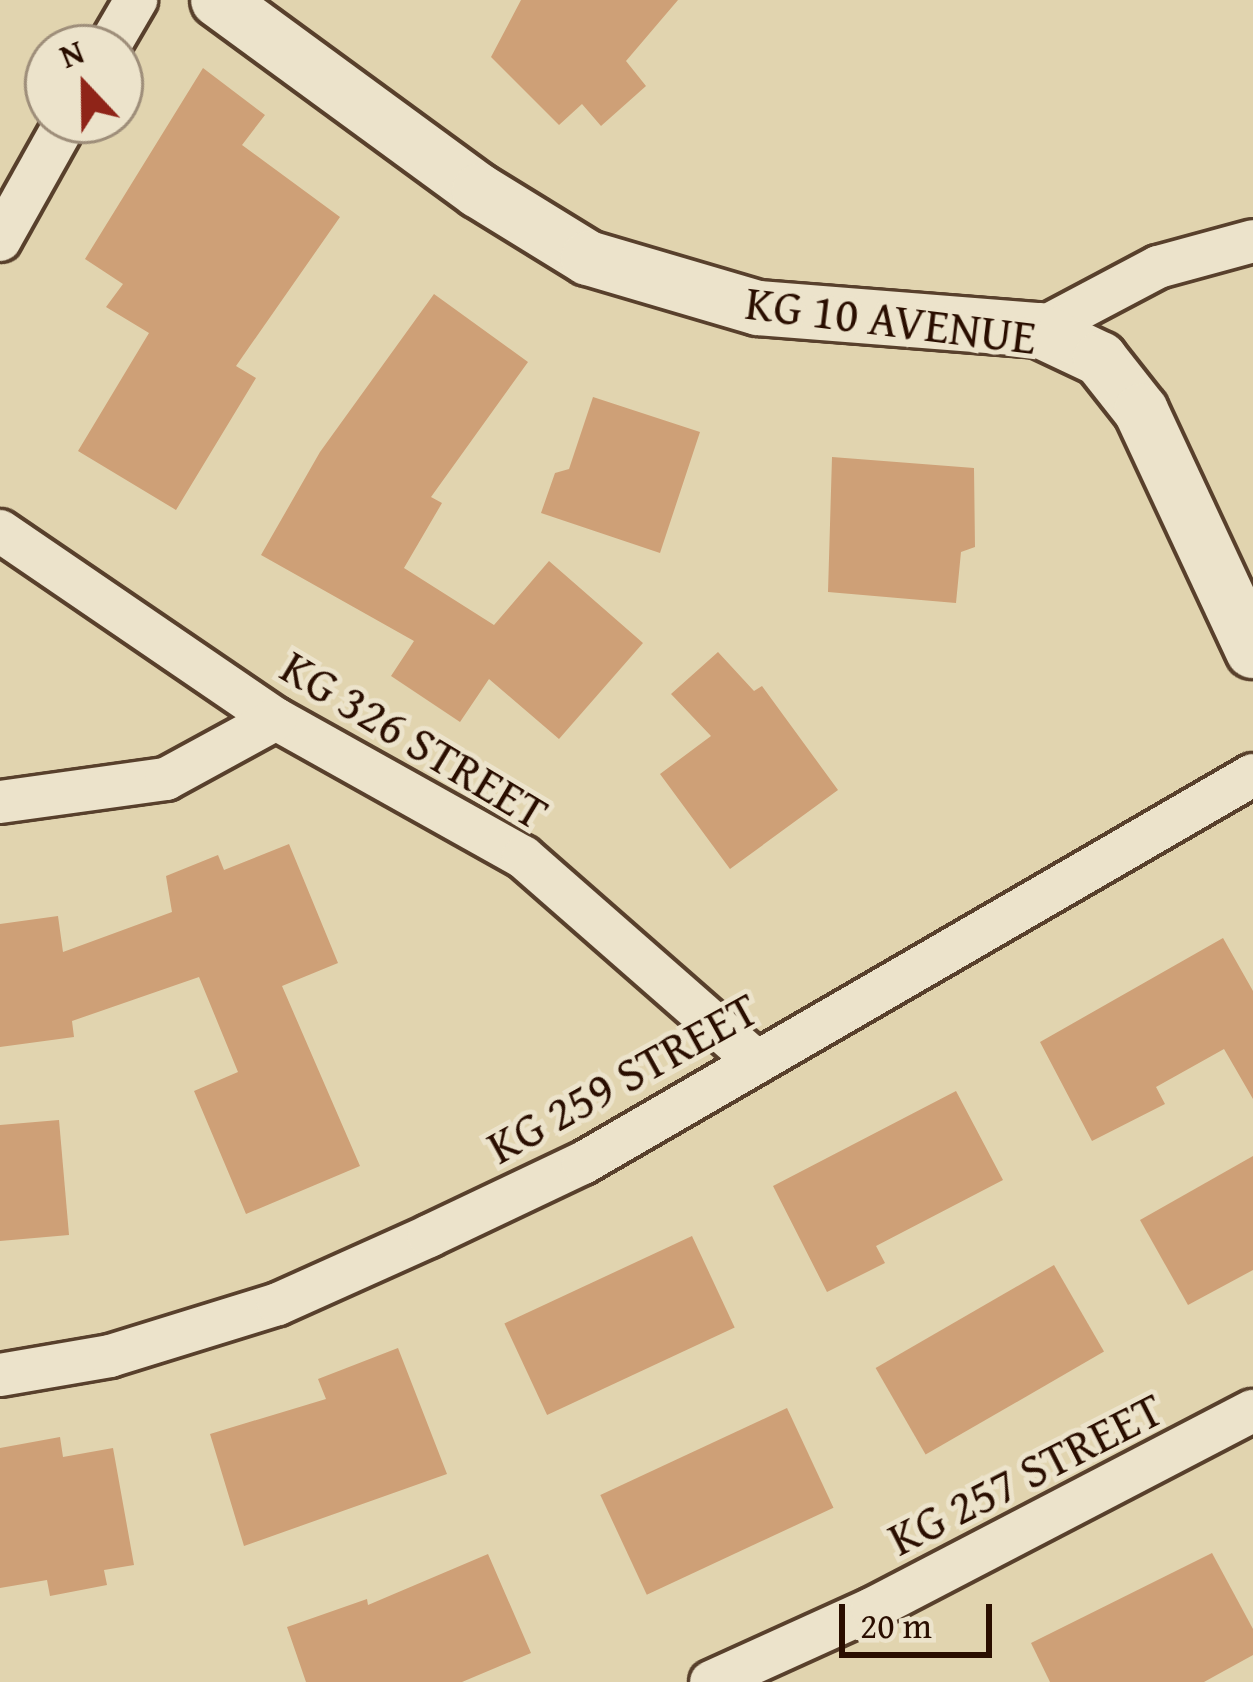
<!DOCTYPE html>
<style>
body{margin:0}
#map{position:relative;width:1253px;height:1682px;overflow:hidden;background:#e1d4af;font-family:"Gentium Book Plus",serif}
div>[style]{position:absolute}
.building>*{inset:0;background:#cea077;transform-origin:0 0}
.roads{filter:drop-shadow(3px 0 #58402c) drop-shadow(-3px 0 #58402c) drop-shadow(0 3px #58402c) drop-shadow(0 -3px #58402c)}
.minor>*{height:42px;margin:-21px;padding:0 21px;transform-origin:21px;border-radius:21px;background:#ece3cb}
.tertiary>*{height:54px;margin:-27px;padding:0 27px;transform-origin:27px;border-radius:27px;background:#ece3cb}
span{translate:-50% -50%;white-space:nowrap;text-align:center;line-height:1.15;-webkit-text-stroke:10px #ece3cb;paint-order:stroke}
.street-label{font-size:48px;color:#2a0e00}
.north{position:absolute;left:24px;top:24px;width:120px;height:120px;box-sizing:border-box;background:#ece3cb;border:3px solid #9e8e7a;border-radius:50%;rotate:338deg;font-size:33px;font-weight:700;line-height:48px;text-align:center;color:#2a0e00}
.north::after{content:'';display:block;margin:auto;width:42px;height:54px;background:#8f2418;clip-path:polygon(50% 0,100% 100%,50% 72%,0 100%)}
.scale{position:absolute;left:839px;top:1604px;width:153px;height:54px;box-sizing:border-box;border:6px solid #2a0e00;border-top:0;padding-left:15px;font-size:36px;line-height:42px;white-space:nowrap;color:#2a0e00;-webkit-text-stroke:9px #ece3cb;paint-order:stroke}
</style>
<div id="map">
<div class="building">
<div style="clip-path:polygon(521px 0,678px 0,626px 61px,646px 86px,601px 126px,582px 104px,559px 125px,491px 57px)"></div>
<div style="clip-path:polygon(203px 68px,265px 115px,242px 145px,340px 217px,236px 366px,256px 378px,176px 510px,78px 451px,149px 333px,106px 307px,123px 284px,85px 259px)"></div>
<div style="clip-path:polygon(434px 294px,528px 362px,431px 497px,442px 503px,404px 568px,494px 625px,549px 561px,643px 643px,559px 739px,489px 679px,460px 722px,391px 676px,414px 641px,261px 555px,320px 452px)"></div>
<div style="clip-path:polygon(593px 397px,700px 432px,660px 553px,541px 513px,555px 473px,569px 469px)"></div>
<div style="clip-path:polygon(832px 457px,974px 468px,975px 547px,961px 552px,956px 603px,828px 592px)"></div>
<div style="clip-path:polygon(718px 652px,754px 691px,762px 686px,838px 790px,730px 869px,660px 774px,711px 736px,671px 694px)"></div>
<div style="clip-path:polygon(289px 844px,338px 963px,282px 986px,360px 1166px,246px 1214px,194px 1091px,238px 1072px,199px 977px,72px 1021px,74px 1037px,0 1047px,0 924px,58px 916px,63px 952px,172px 912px,166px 876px,218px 855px,224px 870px)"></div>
<div style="clip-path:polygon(1223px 938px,1253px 991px,1253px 1099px,1224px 1049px,1156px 1087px,1165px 1104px,1092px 1141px,1040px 1042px)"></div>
<div style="clip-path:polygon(956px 1091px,1003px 1180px,876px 1246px,885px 1263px,827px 1292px,773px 1186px)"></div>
<div style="clip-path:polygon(59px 1120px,69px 1235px,0 1241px,0 1125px)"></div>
<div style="clip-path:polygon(1253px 1156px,1253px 1270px,1188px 1305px,1140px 1220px)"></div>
<div style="left:692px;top:1236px;width:101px;height:207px;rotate:65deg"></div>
<div style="left:1054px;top:1265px;width:100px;height:206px;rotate:60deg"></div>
<div style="clip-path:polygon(398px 1348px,447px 1474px,244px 1546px,210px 1434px,326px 1399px,318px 1379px)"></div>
<div style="left:787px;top:1408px;width:110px;height:206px;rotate:65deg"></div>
<div style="clip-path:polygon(60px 1437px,63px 1457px,113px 1448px,134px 1565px,104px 1570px,107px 1585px,50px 1596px,47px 1580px,0 1588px,0 1448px)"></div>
<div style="clip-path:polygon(1212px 1553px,1253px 1629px,1253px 1655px,1204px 1682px,1050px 1682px,1031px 1643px)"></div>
<div style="clip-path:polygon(488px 1554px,531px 1653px,462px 1682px,306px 1682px,287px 1627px,367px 1599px,368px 1605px)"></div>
</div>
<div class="roads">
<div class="minor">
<div style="left:108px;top:48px;width:56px;rotate:-59.7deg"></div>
<div style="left:0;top:240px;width:137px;rotate:-60.8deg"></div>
<div style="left:1039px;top:330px;width:135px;rotate:-27.9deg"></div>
<div style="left:1158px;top:267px;width:98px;rotate:-15.3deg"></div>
<div style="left:0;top:531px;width:334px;rotate:34.3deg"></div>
<div style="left:276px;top:719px;width:283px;rotate:29.2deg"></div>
<div style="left:523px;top:857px;width:311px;rotate:41.2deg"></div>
<div style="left:0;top:802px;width:168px;rotate:-7.9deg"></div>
<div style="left:166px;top:779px;width:125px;rotate:-28.6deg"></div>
<div style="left:0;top:1375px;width:112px;rotate:-9.8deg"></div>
<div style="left:110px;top:1356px;width:176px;rotate:-17.2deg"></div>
<div style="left:278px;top:1304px;width:166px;rotate:-24.2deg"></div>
<div style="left:429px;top:1236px;width:170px;rotate:-25.4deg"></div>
<div style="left:583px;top:1163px;width:774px;rotate:-30.08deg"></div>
<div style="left:711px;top:1682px;width:177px;rotate:-24.4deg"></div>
<div style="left:872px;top:1609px;width:429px;rotate:-27.5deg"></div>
</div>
<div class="tertiary">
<div style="left:218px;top:0;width:323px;rotate:36.2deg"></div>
<div style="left:479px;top:191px;width:128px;rotate:31.6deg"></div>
<div style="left:588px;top:258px;width:177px;rotate:16.4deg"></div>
<div style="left:758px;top:308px;width:282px;rotate:4.5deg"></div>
<div style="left:1039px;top:330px;width:68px;rotate:25.4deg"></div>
<div style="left:1100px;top:359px;width:66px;rotate:51.7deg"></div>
<div style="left:1141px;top:411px;width:265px;rotate:65deg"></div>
</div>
</div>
<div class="street-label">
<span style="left:891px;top:319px;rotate:7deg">KG 10 AVENUE</span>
<span style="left:415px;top:739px;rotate:31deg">KG 326 STREET</span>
<span style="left:622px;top:1077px;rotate:-29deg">KG 259 STREET</span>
<span style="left:1025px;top:1473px;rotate:-27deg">KG 257 STREET</span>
</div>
<div class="north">N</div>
<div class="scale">20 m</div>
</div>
